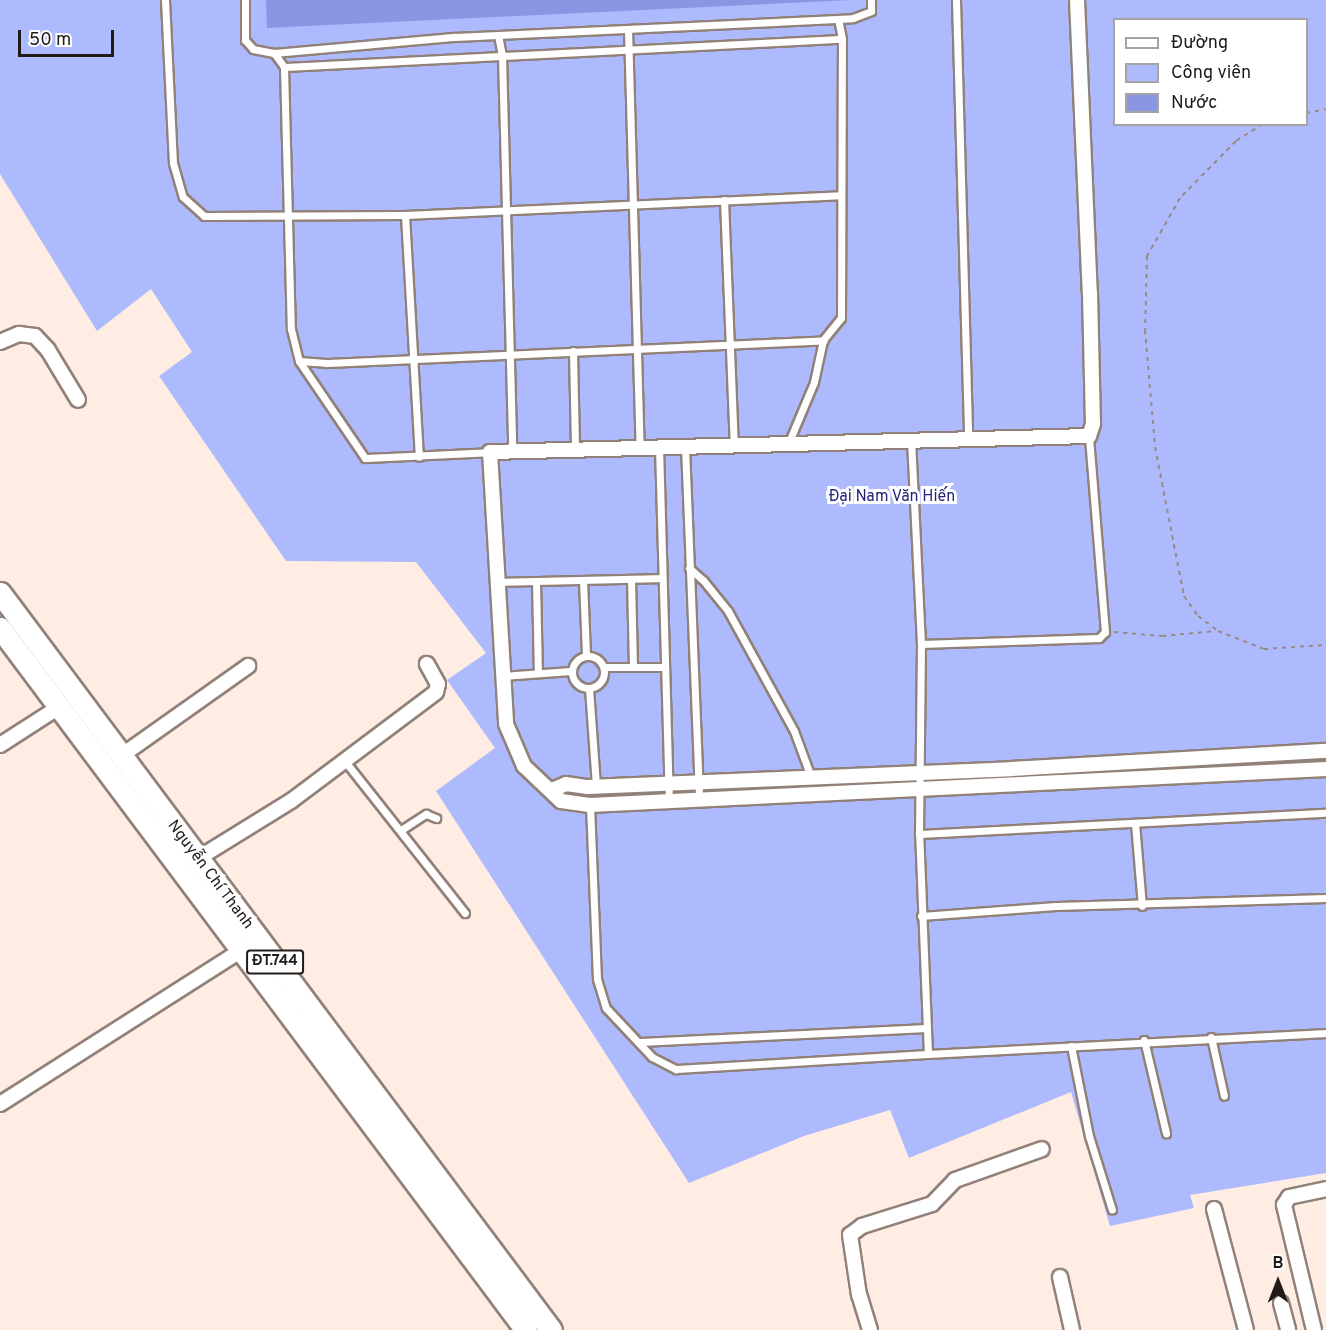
<!DOCTYPE html>
<meta charset="utf-8">
<style>
body{margin:0}
#map{position:relative;width:1326px;height:1330px;overflow:hidden;background:#ffede3;font-family:Overpass,sans-serif}
div>[style]{position:absolute}
.green>*{inset:0;background:#aebafe}
.water>*{inset:0;background:#8a96e1}
.path>*{height:2px;margin-top:-1px;transform-origin:0;background:repeating-linear-gradient(90deg,#968a83 0 4.5px,transparent 0 9px)}
.roads{filter:drop-shadow(2px 0 #918178) drop-shadow(-2px 0 #918178) drop-shadow(0 2px #918178) drop-shadow(0 -2px #918178)}
.service>*{height:7px;margin:-3.5px;padding:0 3.5px;transform-origin:3.5px;border-radius:3.5px;background:#fff}
.service>.ring{margin:-3.5px;padding:0;box-sizing:content-box;background:none;border:7px solid #fff;border-radius:50%}
.minor>*{height:14px;margin:-7px;padding:0 7px;transform-origin:7px;border-radius:7px;background:#fff}
.primary>*{height:21px;margin:-10.5px;padding:0 10.5px;transform-origin:10.5px;border-radius:10.5px;background:#fff}
span{translate:-50% -50%;white-space:nowrap;text-align:center;line-height:1.15;-webkit-text-stroke:6px #fff;paint-order:stroke}
.shield-label span{padding:2px 4px;background:#fff;border:2px solid;border-radius:4px;-webkit-text-stroke-width:0}
.shield-label{font-size:15px;color:#211b18;font-weight:700}
.park-label{font-size:16px;color:#252278}
.street-label{font-size:16px;color:#211b18}
.legend{position:absolute;left:1113px;top:18px;width:195px;height:108px;box-sizing:border-box;background:#fff;border:2px solid #a6a4a3;margin:0;padding:8px 10px;list-style:none;font-size:18px;color:#211b18}
.legend li{display:flex;align-items:center;gap:12px;height:30px}
.legend b{width:30px;border:2px solid #a6a4a3}
.north{position:absolute;left:1248px;top:1252px;width:60px;height:60px;-webkit-text-stroke:4px #fff;paint-order:stroke;rotate:0deg;font-size:16px;font-weight:700;line-height:24px;text-align:center;color:#211b18}
.north::after{content:'';display:block;margin:auto;width:21px;height:27px;background:#211b18;clip-path:polygon(50% 0,100% 100%,50% 72%,0 100%)}
.scale{position:absolute;left:18px;top:30px;width:96px;height:27px;box-sizing:border-box;border:3px solid #211b18;border-top:0;padding-left:8px;font-size:18px;line-height:21px;white-space:nowrap;color:#211b18;-webkit-text-stroke:4px #fff;paint-order:stroke}
</style>
<div id="map">
<div class="green">
<div style="clip-path:polygon(evenodd,0 0,1326px 0,1326px 1173px,1190px 1195px,1194px 1208px,1110px 1226px,1071px 1092px,909px 1158px,890px 1110px,804px 1136px,689px 1183px,436px 791px,495px 748px,447px 680px,486px 653px,416px 562px,286px 561px,159px 376px,192px 352px,151px 289px,97px 331px,0 174px,0 0,1114px 20px,1306px 20px,1306px 124px,1114px 124px,1114px 20px)"></div>
</div>
<div class="water">
<div style="clip-path:polygon(266px 0,850px 0,267px 28px)"></div>
</div>
<div class="path">
<div style="left:1306px;top:113px;width:20px;rotate:-11deg"></div>
<div style="left:1263px;top:124px;width:32px;rotate:148deg"></div>
<div style="left:1236px;top:141px;width:80px;rotate:134.5deg"></div>
<div style="left:1180px;top:198px;width:67px;rotate:119.6deg"></div>
<div style="left:1147px;top:256px;width:74px;rotate:91.5deg"></div>
<div style="left:1145px;top:330px;width:117px;rotate:85.1deg"></div>
<div style="left:1155px;top:447px;width:152px;rotate:79deg"></div>
<div style="left:1184px;top:596px;width:24px;rotate:55deg"></div>
<div style="left:1198px;top:616px;width:25px;rotate:37deg"></div>
<div style="left:1218px;top:631px;width:49px;rotate:21.4deg"></div>
<div style="left:1264px;top:649px;width:62px;rotate:-3.7deg"></div>
<div style="left:1114px;top:632px;width:48px;rotate:4.8deg"></div>
<div style="left:1162px;top:636px;width:54px;rotate:-5.3deg"></div>
</div>
<div class="roads">
<div class="service">
<div style="left:165px;top:0;width:163px;rotate:87.2deg"></div>
<div style="left:173px;top:163px;width:35px;rotate:74deg"></div>
<div style="left:183px;top:197px;width:28px;rotate:42deg"></div>
<div style="left:204px;top:216px;width:201px;rotate:-0.3deg"></div>
<div style="left:405px;top:215px;width:436px;rotate:-2.6deg"></div>
<div style="left:245px;top:0;width:40px;rotate:90deg"></div>
<div style="left:245px;top:40px;width:12px;rotate:48deg"></div>
<div style="left:253px;top:49px;width:21px;rotate:11deg"></div>
<div style="left:274px;top:53px;width:182px;rotate:-5.1deg"></div>
<div style="left:455px;top:37px;width:398px;rotate:-2.7deg"></div>
<div style="left:853px;top:18px;width:19px;rotate:-21deg"></div>
<div style="left:871px;top:11px;width:11px;rotate:-90deg"></div>
<div style="left:956px;top:0;width:439px;rotate:88.4deg"></div>
<div style="left:628px;top:29px;width:418px;rotate:88.4deg"></div>
<div style="left:498px;top:35px;width:21px;rotate:79deg"></div>
<div style="left:502px;top:56px;width:340px;rotate:-2.9deg"></div>
<div style="left:274px;top:53px;width:17px;rotate:54deg"></div>
<div style="left:284px;top:67px;width:262px;rotate:88.5deg"></div>
<div style="left:291px;top:329px;width:33px;rotate:76deg"></div>
<div style="left:299px;top:361px;width:117px;rotate:55.8deg"></div>
<div style="left:365px;top:458px;width:125px;rotate:-2.7deg"></div>
<div style="left:284px;top:67px;width:218px;rotate:-2.9deg"></div>
<div style="left:502px;top:56px;width:395px;rotate:88.5deg"></div>
<div style="left:724px;top:200px;width:245px;rotate:87.7deg"></div>
<div style="left:405px;top:215px;width:242px;rotate:86.7deg"></div>
<div style="left:573px;top:351px;width:98px;rotate:88.8deg"></div>
<div style="left:299px;top:361px;width:27px;rotate:4deg"></div>
<div style="left:326px;top:363px;width:498px;rotate:-2.6deg"></div>
<div style="left:788px;top:444px;width:67px;rotate:-67.2deg"></div>
<div style="left:814px;top:382px;width:43px;rotate:-77.9deg"></div>
<div style="left:823px;top:340px;width:28px;rotate:-51deg"></div>
<div style="left:841px;top:318px;width:279px;rotate:-89.8deg"></div>
<div style="left:842px;top:39px;width:20px;rotate:-101deg"></div>
<div style="left:659px;top:446px;width:356px;rotate:88.4deg"></div>
<div style="left:685px;top:446px;width:354px;rotate:87.7deg"></div>
<div style="left:689px;top:568px;width:18px;rotate:41deg"></div>
<div style="left:703px;top:580px;width:40px;rotate:51deg"></div>
<div style="left:728px;top:611px;width:137px;rotate:61.2deg"></div>
<div style="left:794px;top:731px;width:49px;rotate:69.7deg"></div>
<div style="left:631px;top:579px;width:88px;rotate:88.7deg"></div>
<div style="left:583px;top:580px;width:75px;rotate:87.7deg"></div>
<div style="left:536px;top:581px;width:92px;rotate:88.8deg"></div>
<div style="left:497px;top:582px;width:165px;rotate:-1.4deg"></div>
<div style="left:921px;top:644px;width:178px;rotate:-1.9deg"></div>
<div style="left:1099px;top:638px;width:8px;rotate:-45deg"></div>
<div style="left:1105px;top:632px;width:197px;rotate:-94.7deg"></div>
<div class="ring" style="left:572px;top:656px;width:25px;height:25px"></div>
<div style="left:604px;top:667px;width:61px"></div>
<div style="left:502px;top:676px;width:69px;rotate:-4.1deg"></div>
<div style="left:589px;top:688px;width:98px;rotate:85.9deg"></div>
<div style="left:344px;top:760px;width:195px;rotate:51.7deg"></div>
<div style="left:590px;top:805px;width:174px;rotate:87.7deg"></div>
<div style="left:597px;top:979px;width:30px;rotate:73deg"></div>
<div style="left:606px;top:1008px;width:67px;rotate:46.8deg"></div>
<div style="left:652px;top:1057px;width:27px;rotate:27deg"></div>
<div style="left:676px;top:1069px;width:252px;rotate:-3.4deg"></div>
<div style="left:928px;top:1054px;width:220px;rotate:-92.3deg"></div>
<div style="left:919px;top:834px;width:190px;rotate:-89.4deg"></div>
<div style="left:921px;top:644px;width:205px;rotate:-92.8deg"></div>
<div style="left:1135px;top:823px;width:83px;rotate:85.2deg"></div>
<div style="left:401px;top:830px;width:30px;rotate:-33deg"></div>
<div style="left:426px;top:814px;width:11px;rotate:22deg"></div>
<div style="left:919px;top:834px;width:408px;rotate:-3deg"></div>
<div style="left:921px;top:916px;width:135px;rotate:-4.2deg"></div>
<div style="left:1056px;top:906px;width:270px;rotate:-1.7deg"></div>
<div style="left:1211px;top:1037px;width:60px;rotate:77.6deg"></div>
<div style="left:1144px;top:1040px;width:96px;rotate:76.7deg"></div>
<div style="left:640px;top:1042px;width:287px;rotate:-2.8deg"></div>
<div style="left:1071px;top:1046px;width:92px;rotate:78.7deg"></div>
<div style="left:1089px;top:1136px;width:77px;rotate:72.7deg"></div>
<div style="left:928px;top:1054px;width:399px;rotate:-3deg"></div>
</div>
<div class="minor">
<div style="left:1077px;top:0;width:293px;rotate:87.5deg"></div>
<div style="left:1090px;top:293px;width:131px;rotate:88.7deg"></div>
<div style="left:1093px;top:424px;width:13px;rotate:108deg"></div>
<div style="left:1089px;top:436px;width:599px;rotate:178.47deg"></div>
<div style="left:490px;top:452px;width:272px;rotate:86.6deg"></div>
<div style="left:506px;top:724px;width:46px;rotate:66.8deg"></div>
<div style="left:524px;top:766px;width:51px;rotate:43.4deg"></div>
<div style="left:561px;top:801px;width:29px;rotate:8deg"></div>
<div style="left:590px;top:805px;width:737px;rotate:-2.8deg"></div>
<div style="left:0;top:342px;width:21px;rotate:-23deg"></div>
<div style="left:19px;top:334px;width:16px;rotate:7deg"></div>
<div style="left:35px;top:336px;width:19px;rotate:47deg"></div>
<div style="left:48px;top:350px;width:58px;rotate:59deg"></div>
<div style="left:0;top:745px;width:70px;rotate:-32.8deg"></div>
<div style="left:121px;top:756px;width:156px;rotate:-35.3deg"></div>
<div style="left:552px;top:790px;width:15px;rotate:-23deg"></div>
<div style="left:566px;top:784px;width:22px;rotate:8deg"></div>
<div style="left:588px;top:787px;width:423px;rotate:-2.4deg"></div>
<div style="left:1011px;top:769px;width:316px;rotate:-3.3deg"></div>
<div style="left:197px;top:859px;width:110px;rotate:-31.7deg"></div>
<div style="left:291px;top:801px;width:181px;rotate:-36.9deg"></div>
<div style="left:436px;top:692px;width:8px;rotate:-76deg"></div>
<div style="left:438px;top:684px;width:23px;rotate:-119deg"></div>
<div style="left:0;top:1104px;width:285px;rotate:-32.5deg"></div>
<div style="left:1214px;top:1209px;width:125px;rotate:75.2deg"></div>
<div style="left:1060px;top:1277px;width:54px;rotate:77.2deg"></div>
<div style="left:1281px;top:1303px;width:28px;rotate:75deg"></div>
<div style="left:870px;top:1330px;width:37px;rotate:-107deg"></div>
<div style="left:859px;top:1295px;width:61px;rotate:-98.5deg"></div>
<div style="left:850px;top:1235px;width:15px;rotate:-37deg"></div>
<div style="left:862px;top:1226px;width:73px;rotate:-17.4deg"></div>
<div style="left:932px;top:1204px;width:33px;rotate:-46deg"></div>
<div style="left:955px;top:1180px;width:92px;rotate:-19.6deg"></div>
<div style="left:1314px;top:1330px;width:129px;rotate:-103.5deg"></div>
<div style="left:1284px;top:1205px;width:9px;rotate:-58deg"></div>
<div style="left:1289px;top:1197px;width:38px;rotate:-12deg"></div>
</div>
<div class="primary">
<div style="left:0;top:593px;width:920px;rotate:53.22deg"></div>
<div style="left:0;top:628px;width:877px;rotate:53.16deg"></div>
</div>
</div>
<div class="shield-label">
<span style="left:275px;top:962px">ĐT.744</span>
</div>
<div class="park-label">
<span style="left:892px;top:497px">Đại Nam Văn Hiến</span>
</div>
<div class="street-label">
<span style="left:210px;top:875px;rotate:53deg">Nguyễn Chí Thanh</span>
</div>
<ul class="legend">
<li><b style="height:8px;background:#fff"></b>Đường</li>
<li><b style="height:16px;background:#aebafe"></b>Công viên</li>
<li><b style="height:16px;background:#8a96e1"></b>Nước</li>
</ul>
<div class="north">B</div>
<div class="scale">50 m</div>
</div>
